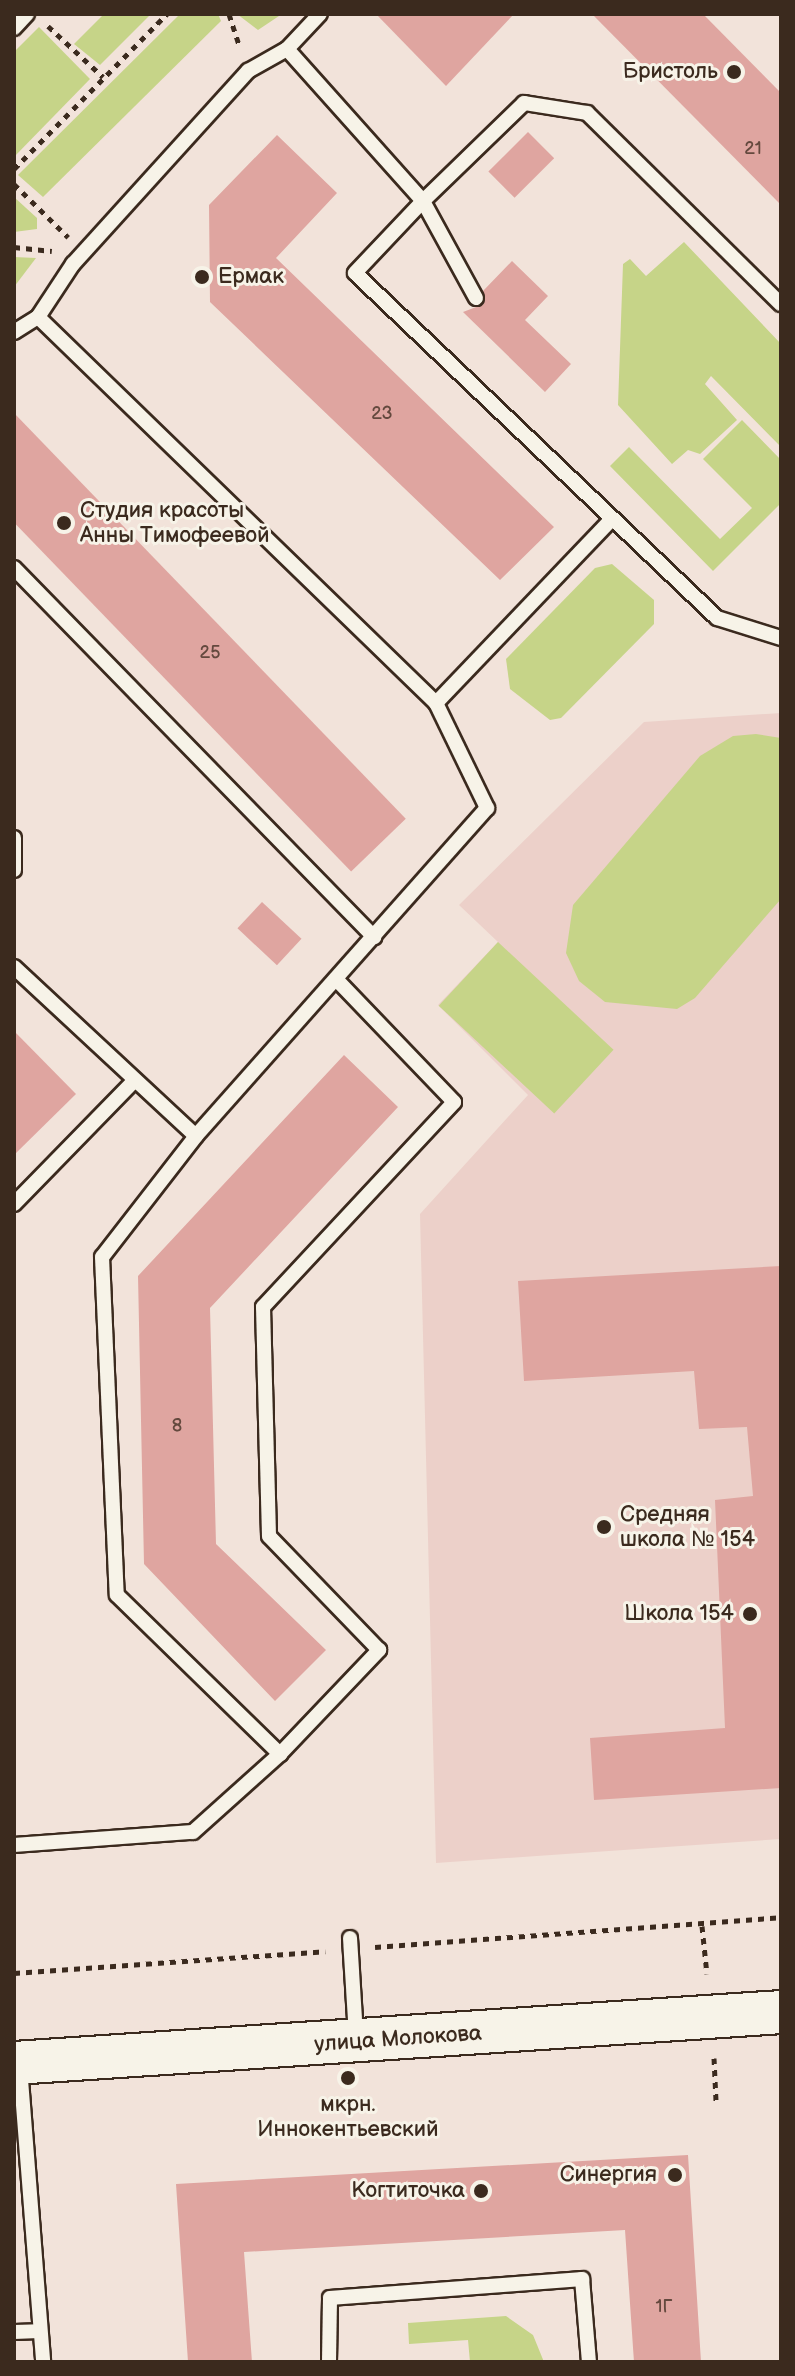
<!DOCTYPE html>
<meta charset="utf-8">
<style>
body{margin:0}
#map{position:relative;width:795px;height:2376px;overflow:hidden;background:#f2e3da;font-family:"Balsamiq Sans",sans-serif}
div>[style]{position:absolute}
.built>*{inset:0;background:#ecd0c9}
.green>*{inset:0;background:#c6d488;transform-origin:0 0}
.building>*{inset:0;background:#dfa5a0;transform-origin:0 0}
.path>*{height:5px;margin-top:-2.5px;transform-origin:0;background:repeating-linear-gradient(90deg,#3b2a1e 0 6px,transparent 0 12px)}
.roads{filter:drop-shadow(2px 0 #3b2a1e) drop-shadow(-2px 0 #3b2a1e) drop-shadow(0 2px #3b2a1e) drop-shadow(0 -2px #3b2a1e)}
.lane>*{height:14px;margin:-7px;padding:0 7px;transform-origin:7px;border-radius:7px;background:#f7f3e8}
.secondary>*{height:42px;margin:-21px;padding:0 21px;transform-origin:21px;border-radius:21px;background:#f7f3e8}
.dots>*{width:22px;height:22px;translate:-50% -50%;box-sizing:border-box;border:4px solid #f7f3e8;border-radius:50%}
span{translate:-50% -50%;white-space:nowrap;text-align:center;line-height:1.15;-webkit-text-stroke:6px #f7f3e8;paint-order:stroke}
.number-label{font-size:18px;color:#64493e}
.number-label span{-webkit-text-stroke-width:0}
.poi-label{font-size:22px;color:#3b2a1e}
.right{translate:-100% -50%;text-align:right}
.left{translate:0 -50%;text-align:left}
.street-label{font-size:22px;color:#3b2a1e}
.frame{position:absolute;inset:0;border:16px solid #3b2a1e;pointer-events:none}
</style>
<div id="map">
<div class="built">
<div style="clip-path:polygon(781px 713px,781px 1839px,436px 1863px,420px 1214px,528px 1095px,438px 1005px,498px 942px,459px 905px,644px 722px)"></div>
</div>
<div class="green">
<div style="clip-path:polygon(104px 14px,151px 14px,100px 65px,74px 44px)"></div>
<div style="clip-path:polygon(180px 14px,218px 14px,221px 21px,43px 197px,18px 175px)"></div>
<div style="clip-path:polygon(237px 14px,282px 14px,258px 30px)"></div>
<div style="clip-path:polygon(39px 27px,90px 79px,14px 157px,14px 52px)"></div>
<div style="clip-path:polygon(14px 197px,37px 218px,37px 229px,14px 232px)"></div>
<div style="clip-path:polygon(684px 242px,781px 344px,781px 447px,711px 376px,705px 384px,737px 420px,700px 454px,688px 450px,672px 464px,618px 405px,623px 264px,630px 259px,646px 276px)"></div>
<div style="clip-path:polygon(14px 257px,36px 258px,14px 287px)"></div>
<div style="clip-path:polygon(742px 420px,781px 460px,781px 503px,713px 571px,610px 466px,629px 447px,720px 539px,752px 508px,703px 459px)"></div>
<div style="clip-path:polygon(612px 564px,654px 600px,654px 624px,561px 718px,550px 720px,510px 689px,506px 659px,595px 568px)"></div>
<div style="clip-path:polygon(756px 734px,781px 738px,781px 899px,695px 998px,677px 1009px,605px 1002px,579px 981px,566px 953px,573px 905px,700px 756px,733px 736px)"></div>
<div style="left:498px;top:942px;width:158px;height:87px;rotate:43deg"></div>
<div style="clip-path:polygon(506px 2316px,533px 2335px,544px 2362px,470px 2362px,468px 2340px,409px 2344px,408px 2323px)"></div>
</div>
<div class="building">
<div style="clip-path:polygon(376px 14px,514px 14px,446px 86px)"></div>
<div style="clip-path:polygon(592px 14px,703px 14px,781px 93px,781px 205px)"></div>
<div style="left:528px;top:132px;width:37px;height:56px;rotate:45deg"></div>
<div style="clip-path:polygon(277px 135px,337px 193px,276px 258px,554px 527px,500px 580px,210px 302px,209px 205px)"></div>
<div style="clip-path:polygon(512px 261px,548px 296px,525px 320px,571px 364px,545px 392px,463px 312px,484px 304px,483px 291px)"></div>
<div style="left:14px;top:413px;width:564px;height:76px;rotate:46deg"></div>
<div style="left:262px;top:902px;width:54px;height:36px;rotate:43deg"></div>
<div style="clip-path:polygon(14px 1031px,76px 1094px,14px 1155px)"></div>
<div style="clip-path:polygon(344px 1055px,398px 1107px,210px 1308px,216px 1544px,326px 1650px,275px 1701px,144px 1564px,138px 1276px)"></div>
<div style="clip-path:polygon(781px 1266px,781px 1788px,594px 1800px,590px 1738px,725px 1728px,715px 1500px,753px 1496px,747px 1427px,699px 1429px,694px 1371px,524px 1381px,518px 1281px)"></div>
<div style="clip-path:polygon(688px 2155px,701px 2362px,634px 2362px,625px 2230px,244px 2252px,252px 2362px,188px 2362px,176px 2184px)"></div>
</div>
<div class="path">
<div style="left:229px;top:14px;width:35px;rotate:72deg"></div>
<div style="left:48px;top:26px;width:75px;rotate:42.8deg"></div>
<div style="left:14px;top:169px;width:218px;rotate:-45.4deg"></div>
<div style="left:14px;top:184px;width:76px;rotate:44.5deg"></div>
<div style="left:14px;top:247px;width:38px;rotate:6deg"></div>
<div style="left:702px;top:1926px;width:48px;rotate:84.1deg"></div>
<div style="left:375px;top:1947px;width:407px;rotate:-4.2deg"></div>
<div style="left:14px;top:1973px;width:312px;rotate:-4deg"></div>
<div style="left:714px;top:2058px;width:43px;rotate:87.3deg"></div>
</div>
<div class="roads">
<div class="lane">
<div style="left:14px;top:28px;width:19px;rotate:-47deg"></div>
<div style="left:287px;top:49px;width:204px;rotate:48.2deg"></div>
<div style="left:423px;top:201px;width:99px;rotate:133.4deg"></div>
<div style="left:355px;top:273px;width:500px;rotate:43.62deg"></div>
<div style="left:717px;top:618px;width:67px;rotate:17.4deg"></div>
<div style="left:476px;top:298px;width:111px;rotate:-118.7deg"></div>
<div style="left:423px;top:201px;width:141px;rotate:-44.1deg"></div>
<div style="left:524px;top:103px;width:64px;rotate:9deg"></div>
<div style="left:587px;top:113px;width:272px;rotate:44.6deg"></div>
<div style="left:38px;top:317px;width:554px;rotate:44.12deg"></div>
<div style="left:436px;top:703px;width:117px;rotate:64.1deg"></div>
<div style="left:487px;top:808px;width:438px;rotate:131.6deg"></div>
<div style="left:196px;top:1136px;width:153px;rotate:127.8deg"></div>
<div style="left:102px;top:1257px;width:338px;rotate:87.5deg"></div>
<div style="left:117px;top:1595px;width:228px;rotate:44.3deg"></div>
<div style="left:280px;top:1754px;width:144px;rotate:-46.4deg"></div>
<div style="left:379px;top:1650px;width:158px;rotate:-134deg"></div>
<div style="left:269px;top:1536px;width:229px;rotate:-91.5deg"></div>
<div style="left:263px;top:1307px;width:280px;rotate:-47deg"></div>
<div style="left:454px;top:1102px;width:170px;rotate:-133.8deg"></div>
<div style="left:14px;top:332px;width:28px;rotate:-32deg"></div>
<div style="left:38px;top:317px;width:64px;rotate:-56.6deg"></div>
<div style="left:73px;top:264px;width:261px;rotate:-47.8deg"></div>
<div style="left:248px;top:71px;width:45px;rotate:-29.4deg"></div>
<div style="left:287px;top:49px;width:48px;rotate:-46.7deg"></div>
<div style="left:14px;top:568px;width:516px;rotate:45.71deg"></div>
<div style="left:436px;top:703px;width:255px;rotate:-46.3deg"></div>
<div style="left:14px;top:838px;width:32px;rotate:90deg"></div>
<div style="left:14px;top:967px;width:248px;rotate:42.9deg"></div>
<div style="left:14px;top:1204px;width:173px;rotate:-45.7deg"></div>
<div style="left:14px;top:1845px;width:179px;rotate:-4.2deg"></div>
<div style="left:193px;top:1832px;width:117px;rotate:-41.9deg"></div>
<div style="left:350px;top:1938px;width:99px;rotate:86.5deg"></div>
<div style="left:20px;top:2067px;width:296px;rotate:85.5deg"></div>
<div style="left:14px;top:2332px;width:25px;rotate:-2deg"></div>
<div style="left:329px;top:2362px;width:64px;rotate:-89.1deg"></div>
<div style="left:330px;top:2298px;width:253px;rotate:-4.3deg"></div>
<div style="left:582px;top:2279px;width:83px;rotate:85.2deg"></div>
</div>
<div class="secondary">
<div style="left:14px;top:2063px;width:769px;rotate:-3.8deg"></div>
</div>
</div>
<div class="dots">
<div style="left:734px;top:72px;background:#3b2a1e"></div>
<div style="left:202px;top:277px;background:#3b2a1e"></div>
<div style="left:64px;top:523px;background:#3b2a1e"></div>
<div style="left:604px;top:1527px;background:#3b2a1e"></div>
<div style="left:750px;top:1614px;background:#3b2a1e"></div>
<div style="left:348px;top:2078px;background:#3b2a1e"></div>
<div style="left:675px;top:2175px;background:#3b2a1e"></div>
<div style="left:481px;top:2191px;background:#3b2a1e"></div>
</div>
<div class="number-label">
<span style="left:753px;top:149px">21</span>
<span style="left:382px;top:414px">23</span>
<span style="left:210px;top:653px">25</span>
<span style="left:177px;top:1426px">8</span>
<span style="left:664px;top:2307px">1Г</span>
</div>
<div class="poi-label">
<span class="right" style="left:718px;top:72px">Бристоль</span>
<span class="left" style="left:218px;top:277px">Ермак</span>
<span class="left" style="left:80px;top:523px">Студия красоты<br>Анны Тимофеевой</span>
<span class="left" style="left:620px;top:1527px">Средняя<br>школа № 154</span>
<span class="right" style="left:734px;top:1614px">Школа 154</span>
<span style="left:348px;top:2117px">мкрн.<br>Иннокентьевский</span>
<span class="right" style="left:657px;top:2175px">Синергия</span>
<span class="right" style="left:465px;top:2191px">Когтиточка</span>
</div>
<div class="street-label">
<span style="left:398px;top:2039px;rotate:-4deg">улица Молокова</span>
</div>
<div class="frame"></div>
</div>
